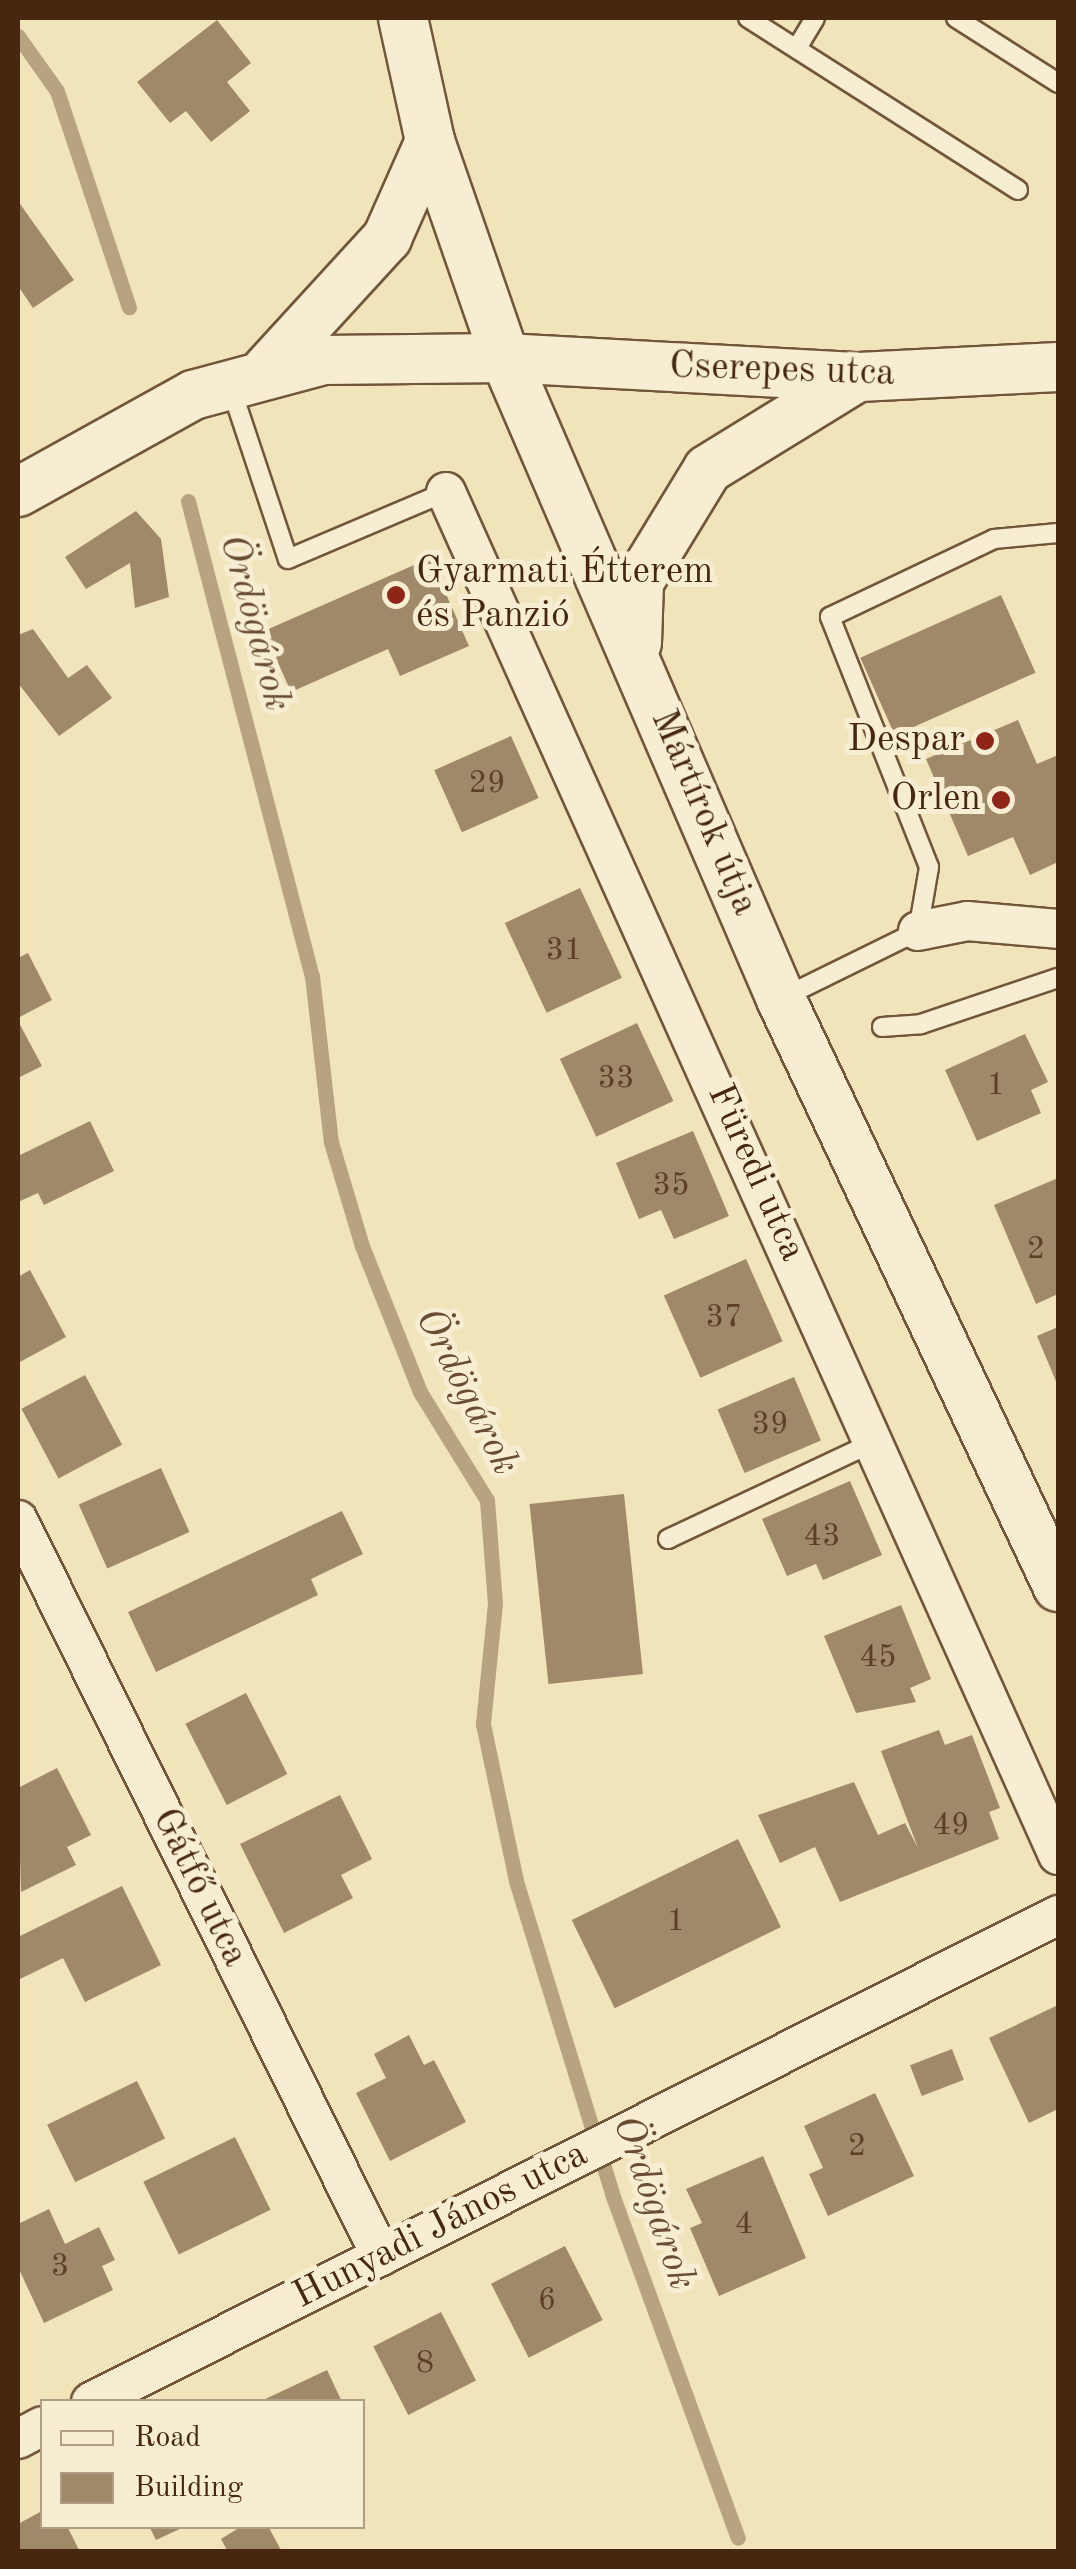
<!DOCTYPE html>
<meta charset="utf-8">
<style>
body{margin:0}
#map{position:relative;width:1076px;height:2569px;overflow:hidden;background:#f1e3ba;font-family:"Old Standard TT",serif}
div>[style]{position:absolute}
.stream>*{height:15px;margin:-7.5px;padding:0 7.5px;transform-origin:7.5px;border-radius:7.5px;background:#b7a380}
.building>*{inset:0;background:#9f8968;transform-origin:0 0}
.roads{filter:drop-shadow(2px 0 #72563a) drop-shadow(-2px 0 #72563a) drop-shadow(0 2px #72563a) drop-shadow(0 -2px #72563a)}
.service>*{height:18px;margin:-9px;padding:0 9px;transform-origin:9px;border-radius:9px;background:#f6edd2}
.minor>*{height:38px;margin:-19px;padding:0 19px;transform-origin:19px;border-radius:19px;background:#f6edd2}
.tertiary>*{height:48px;margin:-24px;padding:0 24px;transform-origin:24px;border-radius:24px;background:#f6edd2}
.dots>*{width:28px;height:28px;translate:-50% -50%;box-sizing:border-box;border:5px solid #f6edd2;border-radius:50%}
span{translate:-50% -50%;white-space:nowrap;text-align:center;line-height:1.15;-webkit-text-stroke:10px #f6edd2;paint-order:stroke}
.number-label{font-size:32px;color:#5d4026}
.number-label span{-webkit-text-stroke-width:0}
.street-label{font-size:38px;color:#472710}
.poi-label{font-size:38px;color:#472710}
.left{translate:0 -50%;text-align:left}
.right{translate:-100% -50%;text-align:right}
.water-label{font-size:40px;color:#694c32;font-style:italic}
.frame{position:absolute;inset:0;border:20px solid #472710;pointer-events:none}
.legend{position:absolute;left:40px;top:2399px;width:325px;height:130px;box-sizing:border-box;background:#f6edd2;border:2px solid #b09e84;margin:0;padding:12px 18px;list-style:none;font-size:30px;color:#472710}
.legend li{display:flex;align-items:center;gap:20px;height:50px}
.legend b{width:50px;border:2px solid #b09e84}
</style>
<div id="map">
<div class="stream">
<div style="left:18px;top:36px;width:67px;rotate:54.7deg"></div>
<div style="left:57px;top:91px;width:228px;rotate:71.6deg"></div>
<div style="left:188px;top:501px;width:491px;rotate:75.4deg"></div>
<div style="left:312px;top:976px;width:167px;rotate:83.5deg"></div>
<div style="left:331px;top:1142px;width:109px;rotate:73.4deg"></div>
<div style="left:362px;top:1246px;width:157px;rotate:68.3deg"></div>
<div style="left:420px;top:1392px;width:127px;rotate:58.2deg"></div>
<div style="left:487px;top:1500px;width:103px;rotate:85.6deg"></div>
<div style="left:495px;top:1603px;width:122px;rotate:95.7deg"></div>
<div style="left:483px;top:1724px;width:160px;rotate:78.1deg"></div>
<div style="left:516px;top:1881px;width:327px;rotate:72.9deg"></div>
<div style="left:612px;top:2194px;width:366px;rotate:69.9deg"></div>
</div>
<div class="building">
<div style="clip-path:polygon(217px 20px,251px 63px,227px 82px,250px 111px,211px 142px,186px 111px,170px 123px,137px 82px)"></div>
<div style="clip-path:polygon(18px 201px,74px 280px,33px 308px,18px 286px)"></div>
<div style="clip-path:polygon(136px 511px,161px 539px,169px 597px,135px 608px,130px 563px,86px 589px,65px 557px)"></div>
<div style="clip-path:polygon(430px 558px,469px 646px,400px 676px,388px 649px,291px 692px,264px 631px)"></div>
<div style="left:1001px;top:595px;width:85px;height:154px;rotate:66deg"></div>
<div style="clip-path:polygon(33px 629px,68px 678px,87px 665px,112px 698px,59px 736px,18px 683px,18px 635px)"></div>
<div style="clip-path:polygon(1018px 720px,1037px 764px,1058px 755px,1058px 862px,1030px 875px,1013px 837px,968px 856px,926px 759px)"></div>
<div style="left:511px;top:736px;width:68px;height:84px;rotate:66deg"></div>
<div style="left:580px;top:888px;width:99px;height:83px;rotate:65deg"></div>
<div style="clip-path:polygon(28px 953px,52px 1000px,18px 1018px,18px 958px)"></div>
<div style="clip-path:polygon(18px 1021px,42px 1066px,18px 1078px)"></div>
<div style="left:637px;top:1023px;width:86px;height:85px;rotate:65deg"></div>
<div style="clip-path:polygon(1025px 1034px,1048px 1082px,1031px 1090px,1041px 1113px,977px 1141px,945px 1070px)"></div>
<div style="clip-path:polygon(90px 1121px,114px 1171px,44px 1205px,38px 1193px,18px 1202px,18px 1156px)"></div>
<div style="clip-path:polygon(693px 1131px,729px 1216px,674px 1239px,661px 1210px,639px 1219px,616px 1163px)"></div>
<div style="clip-path:polygon(1058px 1178px,1058px 1294px,1036px 1304px,994px 1205px)"></div>
<div style="left:746px;top:1259px;width:90px;height:90px;rotate:66deg"></div>
<div style="clip-path:polygon(30px 1270px,66px 1337px,18px 1363px,18px 1277px)"></div>
<div style="clip-path:polygon(1058px 1327px,1058px 1386px,1037px 1336px)"></div>
<div style="left:85px;top:1375px;width:79px;height:72px;rotate:62deg"></div>
<div style="left:794px;top:1377px;width:69px;height:83px;rotate:67deg"></div>
<div style="left:161px;top:1468px;width:70px;height:90px;rotate:66deg"></div>
<div style="clip-path:polygon(850px 1481px,882px 1555px,823px 1580px,816px 1564px,787px 1576px,762px 1519px)"></div>
<div style="left:624px;top:1494px;width:181px;height:95px;rotate:84deg"></div>
<div style="clip-path:polygon(342px 1511px,363px 1554px,311px 1579px,318px 1595px,156px 1672px,128px 1612px)"></div>
<div style="clip-path:polygon(901px 1605px,931px 1679px,910px 1688px,916px 1702px,856px 1713px,824px 1636px)"></div>
<div style="left:246px;top:1693px;width:91px;height:68px;rotate:63deg"></div>
<div style="clip-path:polygon(939px 1730px,945px 1745px,972px 1735px,1000px 1808px,989px 1812px,999px 1839px,840px 1902px,815px 1847px,780px 1863px,758px 1815px,854px 1782px,878px 1835px,905px 1823px,918px 1848px,881px 1751px)"></div>
<div style="clip-path:polygon(57px 1768px,91px 1835px,67px 1847px,76px 1865px,21px 1892px,18px 1788px)"></div>
<div style="clip-path:polygon(340px 1795px,372px 1859px,341px 1875px,353px 1898px,284px 1933px,240px 1844px)"></div>
<div style="left:738px;top:1839px;width:98px;height:185px;rotate:64deg"></div>
<div style="clip-path:polygon(122px 1886px,161px 1965px,85px 2002px,63px 1958px,18px 1980px,18px 1937px)"></div>
<div style="clip-path:polygon(1058px 2005px,1058px 2109px,1029px 2123px,989px 2038px)"></div>
<div style="clip-path:polygon(409px 2035px,424px 2065px,434px 2060px,466px 2122px,390px 2161px,356px 2093px,386px 2078px,374px 2054px)"></div>
<div style="left:952px;top:2049px;width:33px;height:45px;rotate:69deg"></div>
<div style="left:137px;top:2081px;width:64px;height:100px;rotate:64deg"></div>
<div style="clip-path:polygon(875px 2093px,914px 2176px,828px 2216px,809px 2174px,823px 2168px,804px 2126px)"></div>
<div style="left:235px;top:2137px;width:81px;height:102px;rotate:64deg"></div>
<div style="clip-path:polygon(763px 2156px,806px 2258px,719px 2296px,690px 2228px,702px 2223px,686px 2189px)"></div>
<div style="clip-path:polygon(49px 2209px,65px 2244px,99px 2227px,115px 2260px,102px 2266px,113px 2290px,44px 2323px,18px 2267px,18px 2224px)"></div>
<div style="left:565px;top:2246px;width:83px;height:83px;rotate:63deg"></div>
<div style="left:441px;top:2312px;width:77px;height:76px;rotate:63deg"></div>
<div style="clip-path:polygon(327px 2370px,342px 2402px,259px 2402px)"></div>
<div style="clip-path:polygon(42px 2511px,42px 2526px,67px 2526px,80px 2552px,18px 2552px,18px 2524px)"></div>
<div style="clip-path:polygon(149px 2526px,186px 2526px,156px 2540px)"></div>
<div style="clip-path:polygon(242px 2526px,268px 2526px,282px 2552px,228px 2552px,221px 2539px)"></div>
</div>
<div class="roads">
<div class="service">
<div style="left:748px;top:18px;width:320px;rotate:32.5deg"></div>
<div style="left:956px;top:18px;width:121px;rotate:32.5deg"></div>
<div style="left:797px;top:48px;width:35px;rotate:-59deg"></div>
<div style="left:231px;top:388px;width:180px;rotate:71.6deg"></div>
<div style="left:288px;top:559px;width:172px;rotate:-23deg"></div>
<div style="left:784px;top:997px;width:149px;rotate:-26.2deg"></div>
<div style="left:918px;top:931px;width:65px;rotate:-80.2deg"></div>
<div style="left:929px;top:867px;width:269px;rotate:-111.6deg"></div>
<div style="left:830px;top:617px;width:182px;rotate:-25.4deg"></div>
<div style="left:994px;top:539px;width:64px;rotate:-5.4deg"></div>
<div style="left:882px;top:1027px;width:39px;rotate:-4deg"></div>
<div style="left:921px;top:1024px;width:145px;rotate:-18.6deg"></div>
<div style="left:668px;top:1539px;width:228px;rotate:-25.2deg"></div>
</div>
<div class="minor">
<div style="left:446px;top:492px;width:1494px;rotate:65.82deg"></div>
<div style="left:918px;top:931px;width:50px;rotate:-11.5deg"></div>
<div style="left:967px;top:921px;width:91px;rotate:5deg"></div>
<div style="left:18px;top:1520px;width:821px;rotate:63.75deg"></div>
<div style="left:91px;top:2402px;width:1083px;rotate:-26.73deg"></div>
<div style="left:18px;top:2439px;width:27px;rotate:-28deg"></div>
</div>
<div class="tertiary">
<div style="left:403px;top:18px;width:126px;rotate:77.6deg"></div>
<div style="left:430px;top:141px;width:230px;rotate:70.9deg"></div>
<div style="left:505px;top:358px;width:698px;rotate:66.7deg"></div>
<div style="left:781px;top:999px;width:650px;rotate:64.78deg"></div>
<div style="left:267px;top:369px;width:178px;rotate:-47.5deg"></div>
<div style="left:387px;top:238px;width:106px;rotate:-66.1deg"></div>
<div style="left:18px;top:492px;width:200px;rotate:-29deg"></div>
<div style="left:193px;top:395px;width:136px;rotate:-15deg"></div>
<div style="left:324px;top:360px;width:181px;rotate:-0.6deg"></div>
<div style="left:505px;top:358px;width:355px;rotate:3.1deg"></div>
<div style="left:859px;top:377px;width:199px;rotate:-2.9deg"></div>
<div style="left:637px;top:643px;width:61px;rotate:-88.1deg"></div>
<div style="left:639px;top:582px;width:132px;rotate:-58.6deg"></div>
<div style="left:708px;top:469px;width:174px;rotate:-31.6deg"></div>
</div>
</div>
<div class="dots">
<div style="left:396px;top:595px;background:#8f2418"></div>
<div style="left:985px;top:741px;background:#8f2418"></div>
<div style="left:1001px;top:800px;background:#8f2418"></div>
</div>
<div class="number-label">
<span style="left:487px;top:784px">29</span>
<span style="left:564px;top:951px">31</span>
<span style="left:616px;top:1079px">33</span>
<span style="left:996px;top:1086px">1</span>
<span style="left:671px;top:1186px">35</span>
<span style="left:1036px;top:1250px">2</span>
<span style="left:724px;top:1318px">37</span>
<span style="left:770px;top:1425px">39</span>
<span style="left:822px;top:1537px">43</span>
<span style="left:878px;top:1658px">45</span>
<span style="left:951px;top:1826px">49</span>
<span style="left:676px;top:1922px">1</span>
<span style="left:857px;top:2147px">2</span>
<span style="left:744px;top:2225px">4</span>
<span style="left:60px;top:2267px">3</span>
<span style="left:547px;top:2301px">6</span>
<span style="left:425px;top:2364px">8</span>
</div>
<div class="street-label">
<span style="left:782px;top:371px;rotate:2deg">Cserepes utca</span>
<span style="left:703px;top:813px;rotate:67deg">Mártírok útja</span>
<span style="left:755px;top:1173px;rotate:66deg">Füredi utca</span>
<span style="left:199px;top:1888px;rotate:64deg">Gátfő utca</span>
<span style="left:441px;top:2226px;rotate:-27deg">Hunyadi János utca</span>
</div>
<div class="poi-label">
<span class="left" style="left:416px;top:595px">Gyarmati Étterem<br>és Panzió</span>
<span class="right" style="left:965px;top:741px">Despar</span>
<span class="right" style="left:981px;top:800px">Orlen</span>
</div>
<div class="water-label">
<span style="left:254px;top:623px;rotate:75deg">Ördögárok</span>
<span style="left:466px;top:1392px;rotate:63deg">Ördögárok</span>
<span style="left:653px;top:2203px;rotate:71deg">Ördögárok</span>
</div>
<div class="frame"></div>
<ul class="legend">
<li><b style="height:12px;background:#f6edd2"></b>Road</li>
<li><b style="height:28px;background:#9f8968"></b>Building</li>
</ul>
</div>
